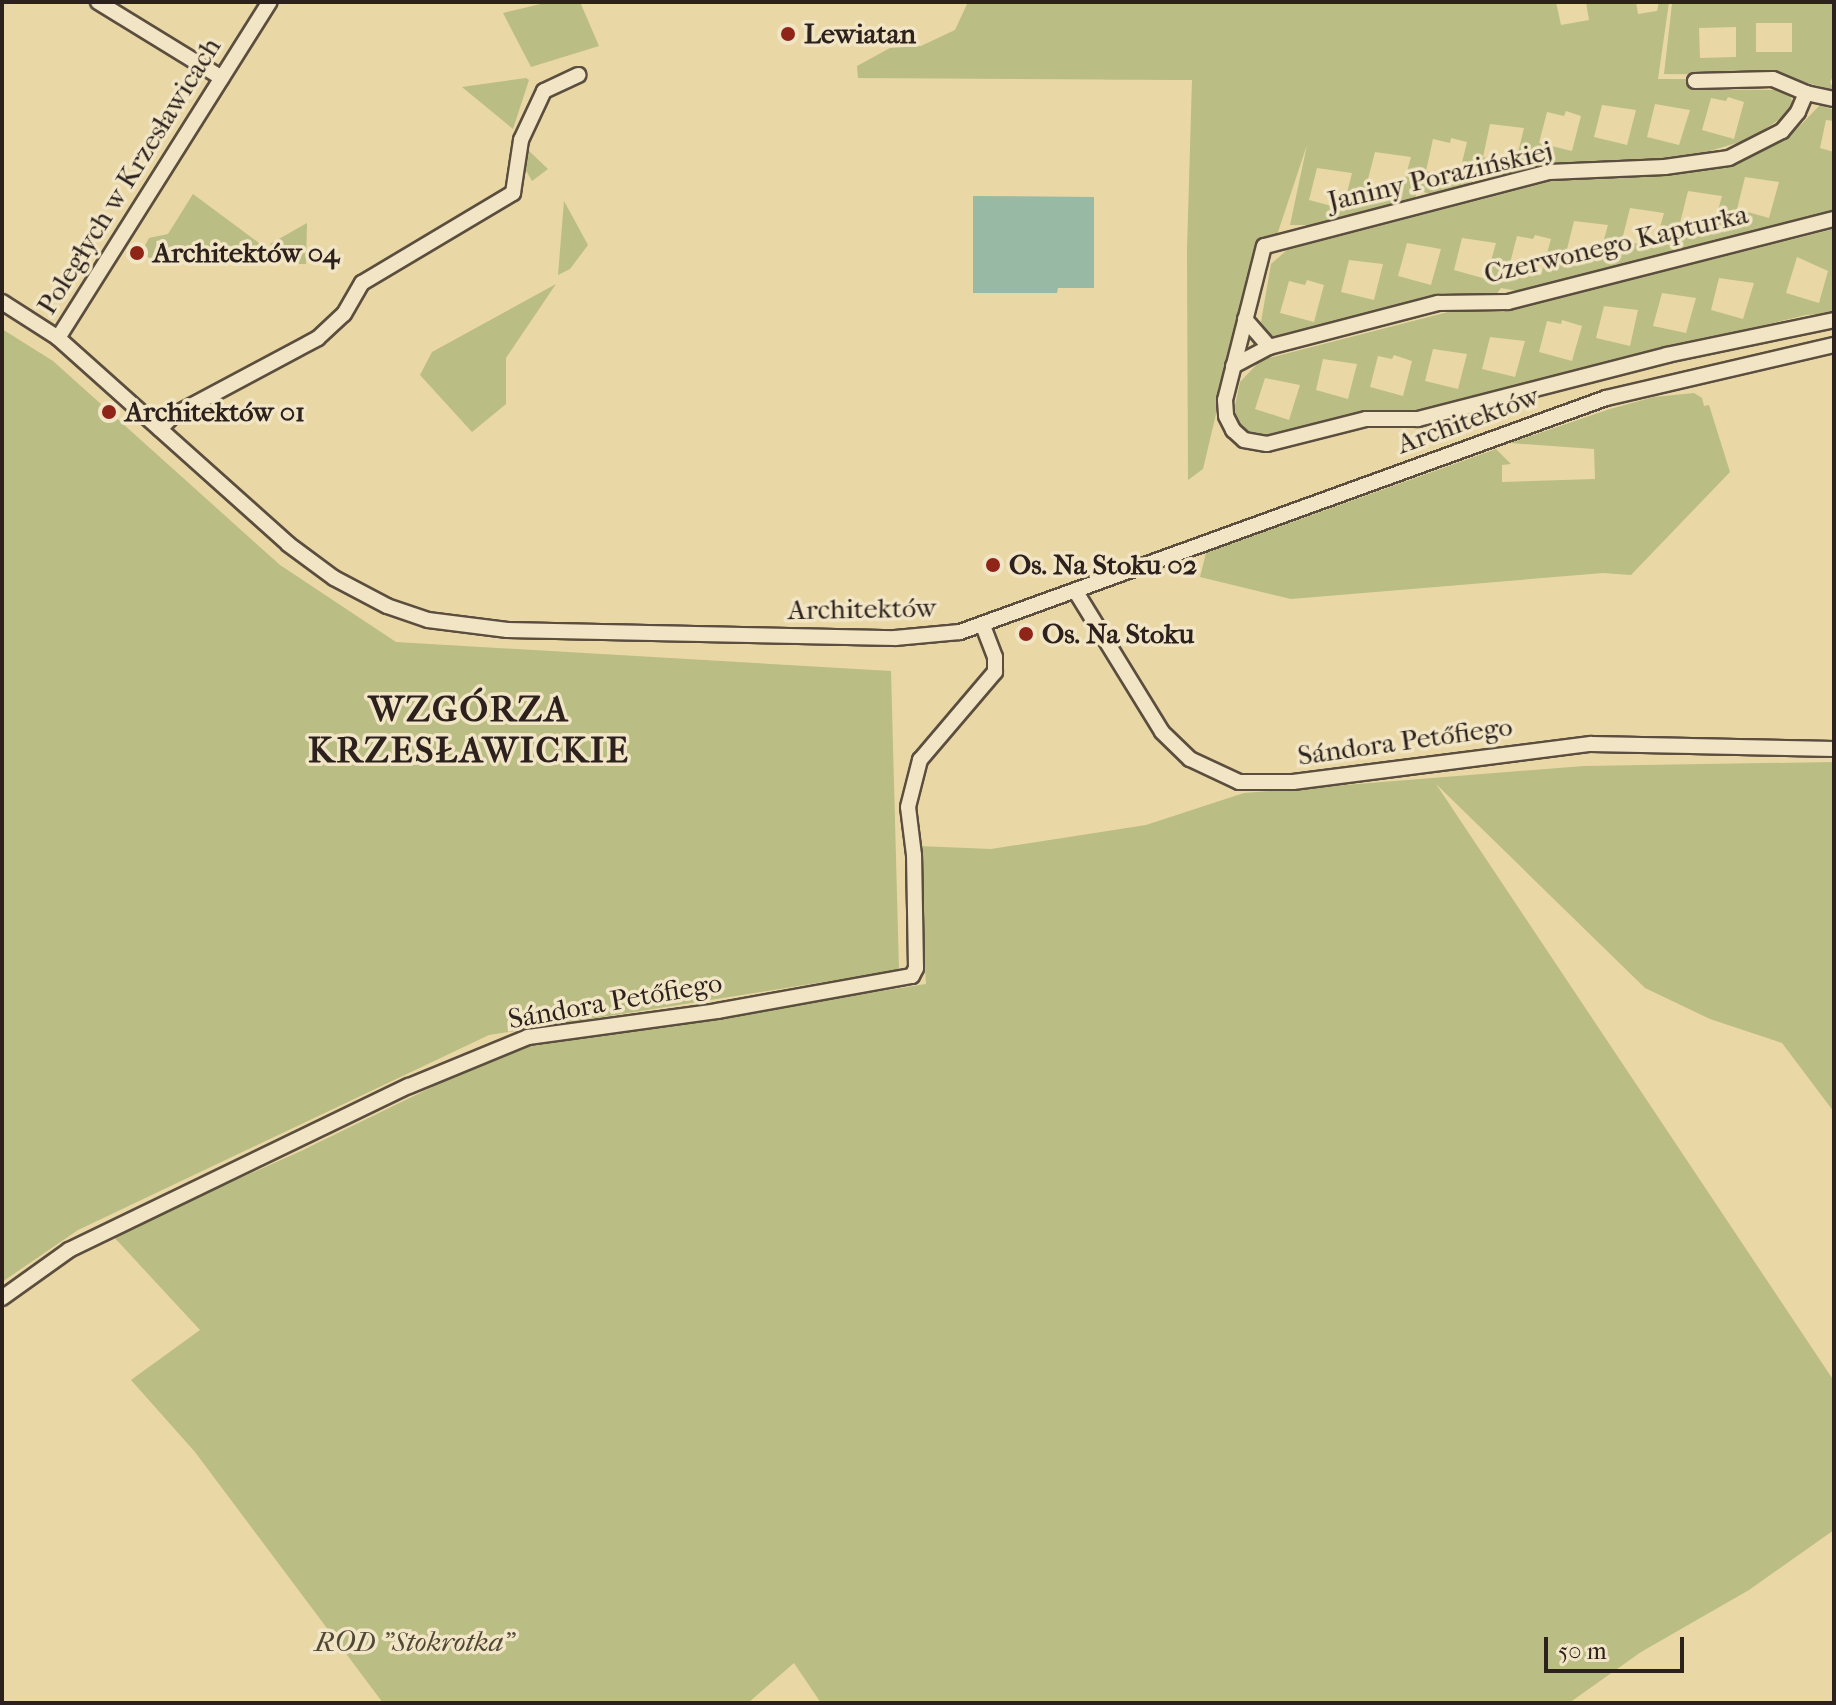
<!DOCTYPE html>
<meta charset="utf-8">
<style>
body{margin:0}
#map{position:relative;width:1836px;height:1705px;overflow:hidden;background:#e9d7a6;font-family:"IM FELL French Canon",serif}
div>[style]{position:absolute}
.green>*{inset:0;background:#babd84}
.water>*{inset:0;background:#98baa4}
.roads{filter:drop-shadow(2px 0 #5b4e3e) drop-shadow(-2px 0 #5b4e3e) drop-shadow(0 2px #5b4e3e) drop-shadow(0 -2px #5b4e3e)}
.street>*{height:14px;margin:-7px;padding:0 7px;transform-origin:7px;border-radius:7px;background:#f1e5c5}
.dots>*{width:22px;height:22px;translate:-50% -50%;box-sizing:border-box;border:4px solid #f1e5c5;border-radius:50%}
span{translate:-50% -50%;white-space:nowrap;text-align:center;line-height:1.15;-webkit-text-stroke:7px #f1e5c5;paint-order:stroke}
.poi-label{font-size:28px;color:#2c211c;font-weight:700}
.left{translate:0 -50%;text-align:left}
.street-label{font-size:28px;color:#2c211c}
.park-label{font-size:28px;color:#504836;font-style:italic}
.district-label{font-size:36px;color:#2c211c;font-weight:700;letter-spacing:2px}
.frame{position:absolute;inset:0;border:4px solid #2c211c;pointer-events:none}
.scale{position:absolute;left:1544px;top:1637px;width:140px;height:36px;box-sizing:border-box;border:4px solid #2c211c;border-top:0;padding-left:10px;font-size:24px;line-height:28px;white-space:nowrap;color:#2c211c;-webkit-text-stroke:6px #f1e5c5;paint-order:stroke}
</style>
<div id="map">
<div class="green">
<div style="clip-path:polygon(549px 2px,580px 2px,599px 46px,531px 67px,503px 13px)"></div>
<div style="clip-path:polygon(evenodd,968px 2px,1556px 2px,1561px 25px,1589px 20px,1586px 2px,1636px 2px,1638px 14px,1657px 11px,1659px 2px,1669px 2px,1658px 79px,1689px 79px,1690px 89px,1778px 90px,1788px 93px,1794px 104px,1786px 115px,1750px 139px,1703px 153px,1635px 163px,1531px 162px,1530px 169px,1496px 179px,1473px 177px,1471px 186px,1433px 195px,1417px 190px,1415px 199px,1317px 225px,1290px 225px,1307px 145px,1277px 235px,1257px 241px,1203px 469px,1188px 480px,1187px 250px,1192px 80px,858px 78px,857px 66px,890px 48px,921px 46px,955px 30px,968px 2px,1728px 97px,1744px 102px,1734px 139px,1702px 130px,1711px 98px,1726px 101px,1728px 97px,968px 2px,1655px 104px,1690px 110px,1679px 145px,1647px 137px,1655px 104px,968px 2px,1602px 105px,1636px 110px,1627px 145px,1594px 137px,1602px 105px,968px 2px,1566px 111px,1581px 116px,1572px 151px,1539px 143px,1547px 112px,1564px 116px,1566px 111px,968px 2px,1490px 124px,1524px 128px,1515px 165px,1483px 157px,1490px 124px,968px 2px,1451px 138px,1467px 142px,1458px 179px,1426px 171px,1433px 139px,1450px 143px,1451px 138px,968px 2px,1375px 152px,1411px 157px,1401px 193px,1367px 183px,1375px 152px,968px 2px,1317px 168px,1352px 173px,1343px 209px,1309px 200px,1317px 168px)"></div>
<div style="clip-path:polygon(evenodd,1682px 2px,1834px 2px,1834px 75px,1830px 82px,1834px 90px,1778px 75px,1664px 74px,1672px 4px,1682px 2px,1756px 23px,1792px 23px,1792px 52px,1756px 52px,1756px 23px,1682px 2px,1736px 27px,1736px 57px,1700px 58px,1699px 28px,1736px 27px)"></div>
<div style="clip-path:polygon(526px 78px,529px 80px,513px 129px,462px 87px)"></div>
<div style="clip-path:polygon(evenodd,1820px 105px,1834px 110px,1834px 121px,1826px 120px,1820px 148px,1834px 152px,1834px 211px,1572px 279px,1517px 291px,1501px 288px,1494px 298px,1449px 295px,1272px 337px,1261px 322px,1271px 264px,1287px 250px,1564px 178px,1633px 177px,1736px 163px,1791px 135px,1820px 105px,1745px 177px,1779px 182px,1769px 218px,1737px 209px,1745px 177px,1820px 105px,1688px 191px,1722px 196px,1712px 231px,1680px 223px,1688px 191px,1820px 105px,1630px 208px,1664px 213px,1654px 248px,1622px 240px,1630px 208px,1820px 105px,1574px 221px,1608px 225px,1598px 261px,1566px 253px,1574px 221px,1820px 105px,1535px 235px,1551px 239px,1541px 275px,1509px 267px,1517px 236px,1533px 239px,1535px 235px,1820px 105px,1462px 238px,1496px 243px,1486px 279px,1454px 270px,1462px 238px,1820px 105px,1407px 243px,1441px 249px,1431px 285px,1398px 276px,1407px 243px,1820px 105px,1349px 260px,1383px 264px,1374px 300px,1341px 292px,1349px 260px,1820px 105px,1307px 280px,1324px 285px,1314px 322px,1280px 313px,1289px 281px,1305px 285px,1307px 280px)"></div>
<div style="clip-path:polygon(528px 150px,548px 169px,532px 181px,524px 167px)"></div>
<div style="clip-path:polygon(193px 194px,263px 246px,155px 261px,141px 253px,149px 238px,168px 234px)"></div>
<div style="clip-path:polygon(564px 201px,588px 245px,570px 269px,558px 275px)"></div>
<div style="clip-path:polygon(307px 223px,306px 264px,299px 264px,270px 244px)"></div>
<div style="clip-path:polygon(evenodd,1834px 229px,1834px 313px,1806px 315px,1711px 338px,1413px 413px,1397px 410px,1360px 413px,1267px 438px,1246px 432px,1237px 421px,1234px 410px,1240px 382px,1261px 360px,1448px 312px,1502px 312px,1834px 229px,1797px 257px,1828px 271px,1819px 303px,1786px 293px,1797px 257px,1834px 229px,1719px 278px,1754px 283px,1743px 319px,1711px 310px,1719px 278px,1834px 229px,1662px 293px,1696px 298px,1686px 333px,1653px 326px,1662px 293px,1834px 229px,1604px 306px,1638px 310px,1630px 346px,1596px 338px,1604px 306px,1834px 229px,1562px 320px,1582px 326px,1572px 361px,1539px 352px,1547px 321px,1561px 324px,1562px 320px,1834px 229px,1490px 337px,1525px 341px,1515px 377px,1482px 369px,1490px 337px,1834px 229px,1433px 349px,1467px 354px,1458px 389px,1425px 381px,1433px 349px,1834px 229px,1394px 355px,1412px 361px,1403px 396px,1370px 387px,1378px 356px,1392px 359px,1394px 355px,1834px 229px,1323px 359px,1357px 364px,1348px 399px,1316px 390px,1323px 359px,1834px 229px,1265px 378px,1300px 385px,1289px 420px,1255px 409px,1265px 378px)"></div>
<div style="clip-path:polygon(556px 284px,506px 358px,506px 404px,472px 432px,420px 375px,432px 352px)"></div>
<div style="clip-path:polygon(2px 329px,53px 361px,280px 565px,396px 642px,891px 671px,899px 970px,489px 1035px,78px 1230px,2px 1282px)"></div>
<div style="clip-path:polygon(1694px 393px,1702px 398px,1704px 406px,1709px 405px,1730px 472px,1631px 575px,1603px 573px,1291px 599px,1200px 577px,1206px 553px,1496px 449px,1511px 464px,1502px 465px,1502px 482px,1595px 479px,1594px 449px,1510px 443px,1610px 409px,1654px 397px)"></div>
<div style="clip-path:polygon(1834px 762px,1834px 1112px,1782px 1043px,1710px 1019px,1645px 988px,1436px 784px,1834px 1381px,1834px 1530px,1749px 1590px,1641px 1652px,1569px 1703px,821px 1703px,794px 1663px,748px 1703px,383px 1703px,195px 1452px,131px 1380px,200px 1330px,112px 1235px,301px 1151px,508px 1050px,926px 984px,918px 846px,991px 849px,1146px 825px,1244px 793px,1584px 766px)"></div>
</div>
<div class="water">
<div style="clip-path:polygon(973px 196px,1094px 197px,1094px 288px,1058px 288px,1057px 293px,973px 293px)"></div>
</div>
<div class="roads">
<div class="street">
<div style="left:98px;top:2px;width:145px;rotate:31.5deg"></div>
<div style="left:1695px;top:81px;width:78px;rotate:-1.5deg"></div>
<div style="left:1773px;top:79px;width:36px;rotate:23deg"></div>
<div style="left:1806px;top:93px;width:29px;rotate:12deg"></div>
<div style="left:1806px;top:93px;width:21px;rotate:113deg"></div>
<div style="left:1798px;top:112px;width:25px;rotate:130deg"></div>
<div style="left:1782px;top:131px;width:59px;rotate:153deg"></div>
<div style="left:1729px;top:158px;width:65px;rotate:172deg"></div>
<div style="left:1665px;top:167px;width:116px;rotate:177.5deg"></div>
<div style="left:1549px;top:172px;width:294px;rotate:165.4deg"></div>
<div style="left:1264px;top:246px;width:159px;rotate:104.2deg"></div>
<div style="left:1225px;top:400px;width:16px;rotate:86deg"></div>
<div style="left:1226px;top:416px;width:16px;rotate:63deg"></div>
<div style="left:1233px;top:430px;width:15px;rotate:42deg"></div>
<div style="left:1244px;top:440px;width:23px;rotate:10deg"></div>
<div style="left:1267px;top:444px;width:102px;rotate:-14.2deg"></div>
<div style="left:1366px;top:419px;width:52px"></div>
<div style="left:1418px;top:419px;width:257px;rotate:-14.4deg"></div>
<div style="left:1667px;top:355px;width:171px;rotate:-11.8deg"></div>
<div style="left:2px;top:302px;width:67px;rotate:32.7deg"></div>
<div style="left:58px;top:338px;width:309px;rotate:41.8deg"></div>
<div style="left:288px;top:544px;width:57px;rotate:36.5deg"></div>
<div style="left:334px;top:578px;width:60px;rotate:27.8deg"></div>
<div style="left:387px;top:606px;width:43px;rotate:18.9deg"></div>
<div style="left:428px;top:620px;width:80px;rotate:7.2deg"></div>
<div style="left:507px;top:630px;width:388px;rotate:1.2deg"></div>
<div style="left:895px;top:638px;width:65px;rotate:-5.3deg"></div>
<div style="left:960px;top:632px;width:687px;rotate:-19.91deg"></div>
<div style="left:1606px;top:398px;width:234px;rotate:-13.1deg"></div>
<div style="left:1245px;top:319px;width:37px;rotate:49deg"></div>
<div style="left:58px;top:338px;width:397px;rotate:-57.8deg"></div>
<div style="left:1233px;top:366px;width:41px;rotate:-27.8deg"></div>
<div style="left:1269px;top:347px;width:175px;rotate:-14.6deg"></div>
<div style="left:1438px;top:303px;width:70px;rotate:-0.8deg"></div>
<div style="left:1508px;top:302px;width:336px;rotate:-14.3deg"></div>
<div style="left:160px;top:429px;width:20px;rotate:-45deg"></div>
<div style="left:174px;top:415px;width:163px;rotate:-28.1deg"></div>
<div style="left:318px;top:338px;width:35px;rotate:-43deg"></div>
<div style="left:344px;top:314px;width:36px;rotate:-60deg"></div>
<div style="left:362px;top:283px;width:176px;rotate:-30.8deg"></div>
<div style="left:513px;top:193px;width:54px;rotate:-81.4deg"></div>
<div style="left:521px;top:140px;width:54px;rotate:-64.9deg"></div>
<div style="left:544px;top:91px;width:38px;rotate:-25deg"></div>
<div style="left:1076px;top:592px;width:164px;rotate:58.4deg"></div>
<div style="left:1162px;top:732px;width:39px;rotate:44deg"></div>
<div style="left:1190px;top:759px;width:54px;rotate:25.1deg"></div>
<div style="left:1239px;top:782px;width:54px"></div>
<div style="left:1293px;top:782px;width:300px;rotate:-7.3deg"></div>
<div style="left:1591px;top:744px;width:243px;rotate:1.2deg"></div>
<div style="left:2px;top:1298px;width:82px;rotate:-35.6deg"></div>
<div style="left:69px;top:1250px;width:377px;rotate:-25.8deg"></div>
<div style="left:409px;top:1086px;width:129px;rotate:-22.4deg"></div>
<div style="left:528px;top:1037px;width:191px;rotate:-7.8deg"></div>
<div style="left:717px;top:1011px;width:198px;rotate:-10.2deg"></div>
<div style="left:912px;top:976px;width:9px;rotate:-63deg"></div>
<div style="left:916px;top:968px;width:113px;rotate:-91deg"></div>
<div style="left:914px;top:855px;width:48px;rotate:-97.1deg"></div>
<div style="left:908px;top:807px;width:49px;rotate:-75.7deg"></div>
<div style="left:920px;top:760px;width:116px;rotate:-49.6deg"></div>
<div style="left:995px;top:672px;width:15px;rotate:-90deg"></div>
<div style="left:995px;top:657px;width:34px;rotate:-111deg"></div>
</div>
</div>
<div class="dots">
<div style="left:788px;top:34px;background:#8f2418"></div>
<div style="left:137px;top:253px;background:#8f2418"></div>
<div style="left:109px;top:412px;background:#8f2418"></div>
<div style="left:993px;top:565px;background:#8f2418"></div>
<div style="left:1026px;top:634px;background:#8f2418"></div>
</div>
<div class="poi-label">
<span class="left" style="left:804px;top:34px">Lewiatan</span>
<span class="left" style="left:153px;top:253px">Architektów 04</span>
<span class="left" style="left:125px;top:412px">Architektów 01</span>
<span class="left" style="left:1009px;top:565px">Os. Na Stoku 02</span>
<span class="left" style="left:1042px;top:634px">Os. Na Stoku</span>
</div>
<div class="street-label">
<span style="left:129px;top:176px;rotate:-58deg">Poległych w Krzesławicach</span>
<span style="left:1440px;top:176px;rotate:-13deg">Janiny Porazińskiej</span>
<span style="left:1616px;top:244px;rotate:-13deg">Czerwonego Kapturka</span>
<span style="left:1468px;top:420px;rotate:-20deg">Architektów</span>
<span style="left:862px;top:609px;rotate:-1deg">Architektów</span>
<span style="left:1405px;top:741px;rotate:-8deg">Sándora Petőfiego</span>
<span style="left:615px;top:1001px;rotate:-10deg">Sándora Petőfiego</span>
</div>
<div class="park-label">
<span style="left:414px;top:1642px">ROD "Stokrotka"</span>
</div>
<div class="district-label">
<span style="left:469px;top:730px">WZGÓRZA<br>KRZESŁAWICKIE</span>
</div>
<div class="frame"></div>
<div class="scale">50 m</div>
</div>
